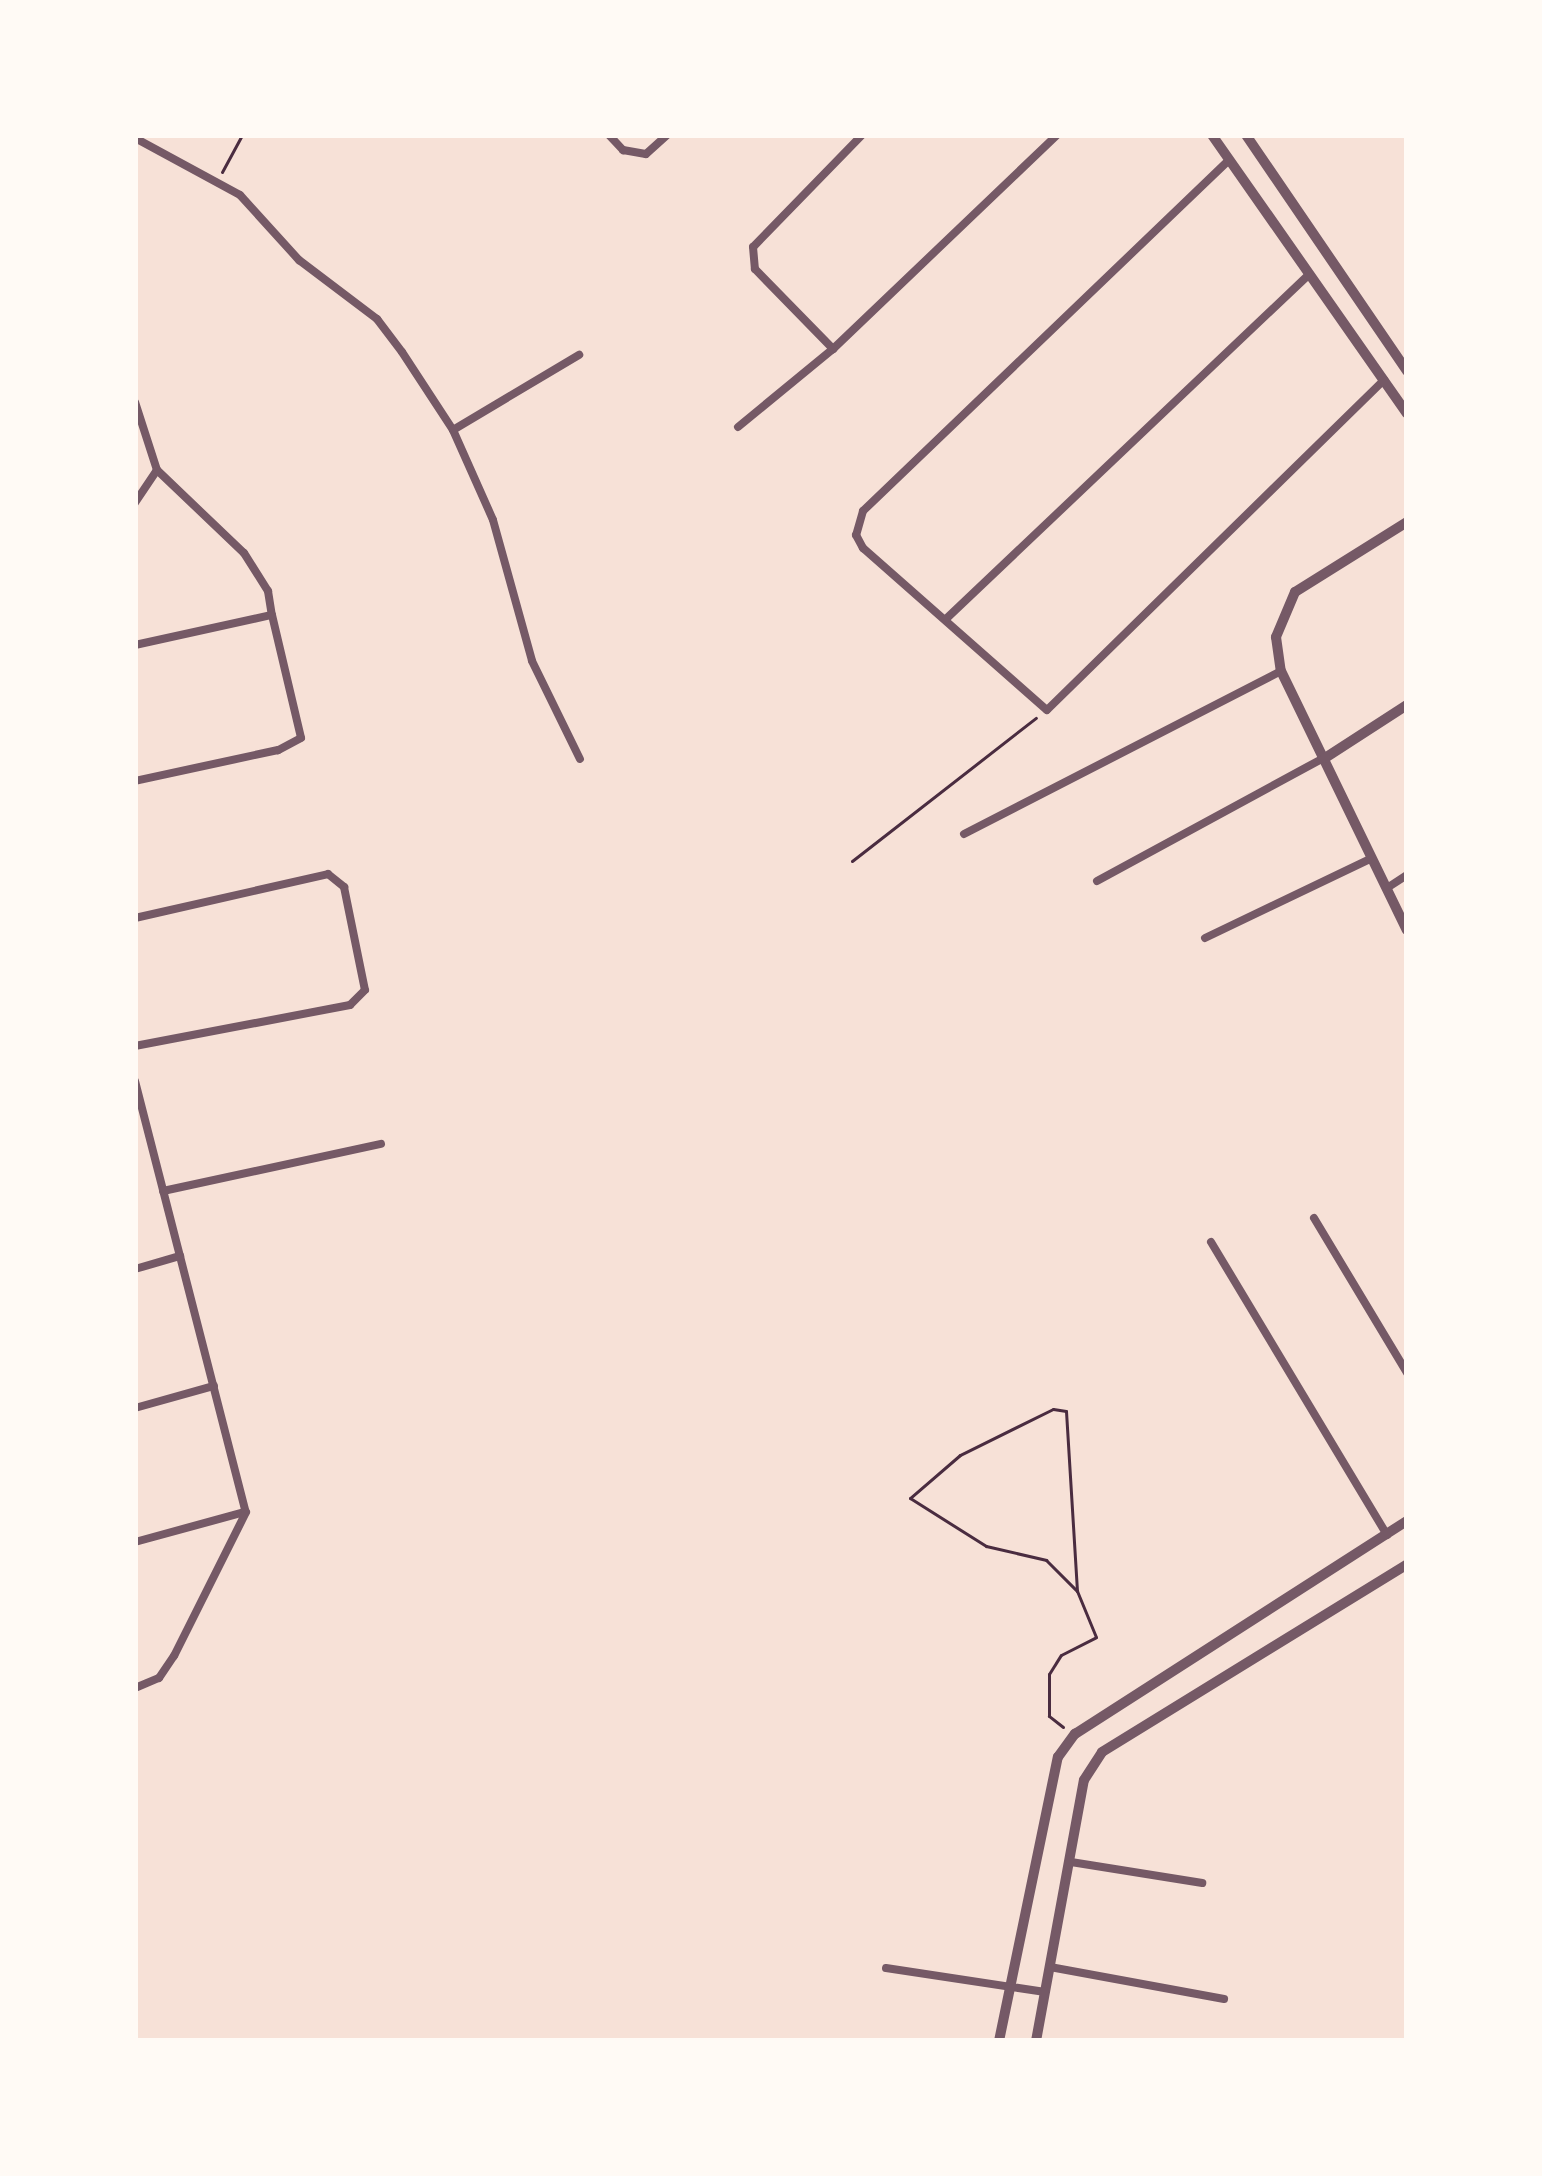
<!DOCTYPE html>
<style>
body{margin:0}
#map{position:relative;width:1542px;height:2176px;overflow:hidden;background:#f7e1d7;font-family:Poppins,sans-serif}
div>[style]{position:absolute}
.path>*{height:3px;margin:-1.5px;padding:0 1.5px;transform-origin:1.5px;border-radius:1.5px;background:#4a2c40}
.minor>*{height:8px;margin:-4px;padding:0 4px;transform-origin:4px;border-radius:4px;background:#755966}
.tertiary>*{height:10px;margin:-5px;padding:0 5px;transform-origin:5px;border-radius:5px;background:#755966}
span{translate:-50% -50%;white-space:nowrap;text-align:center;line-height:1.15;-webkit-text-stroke:12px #fffaf5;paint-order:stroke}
.frame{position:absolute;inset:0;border:138px solid #fffaf5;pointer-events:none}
</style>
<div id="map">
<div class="path">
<div style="left:222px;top:172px;width:42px;rotate:-61.6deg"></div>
<div style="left:852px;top:861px;width:233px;rotate:-37.9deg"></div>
<div style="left:1063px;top:1727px;width:18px;rotate:-142deg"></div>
<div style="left:1049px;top:1716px;width:42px;rotate:-90deg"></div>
<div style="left:1049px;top:1674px;width:22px;rotate:-58deg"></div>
<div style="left:1061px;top:1655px;width:39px;rotate:-27deg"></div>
<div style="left:1096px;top:1637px;width:50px;rotate:-112.4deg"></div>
<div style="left:1077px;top:1591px;width:180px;rotate:-93.5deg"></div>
<div style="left:1066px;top:1411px;width:13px;rotate:-171deg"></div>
<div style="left:1053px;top:1409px;width:104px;rotate:153.7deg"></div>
<div style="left:960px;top:1455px;width:66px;rotate:139.3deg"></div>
<div style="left:910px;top:1498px;width:90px;rotate:32.3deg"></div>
<div style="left:986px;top:1546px;width:62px;rotate:13.1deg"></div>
<div style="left:1046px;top:1560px;width:44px;rotate:45deg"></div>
</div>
<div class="minor">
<div style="left:609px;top:135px;width:21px;rotate:47deg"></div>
<div style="left:623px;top:150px;width:23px;rotate:10deg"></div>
<div style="left:646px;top:154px;width:28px;rotate:-42deg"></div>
<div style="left:862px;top:135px;width:156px;rotate:134.2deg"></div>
<div style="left:753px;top:247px;width:22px;rotate:85deg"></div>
<div style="left:755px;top:269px;width:112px;rotate:45.7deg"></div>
<div style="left:833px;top:349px;width:310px;rotate:-43.7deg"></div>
<div style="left:135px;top:138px;width:119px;rotate:28.5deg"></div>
<div style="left:240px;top:195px;width:88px;rotate:47.8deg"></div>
<div style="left:299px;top:260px;width:98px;rotate:37.1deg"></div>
<div style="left:377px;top:319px;width:41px;rotate:52.9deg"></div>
<div style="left:402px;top:352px;width:93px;rotate:56.8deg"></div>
<div style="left:453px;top:430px;width:98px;rotate:66deg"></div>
<div style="left:493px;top:520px;width:146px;rotate:74.5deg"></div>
<div style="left:532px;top:661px;width:109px;rotate:63.9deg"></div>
<div style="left:1229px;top:160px;width:507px;rotate:136.2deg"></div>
<div style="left:863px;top:511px;width:25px;rotate:106deg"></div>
<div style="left:856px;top:535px;width:15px;rotate:62deg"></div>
<div style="left:863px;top:548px;width:245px;rotate:41.4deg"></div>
<div style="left:1047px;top:710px;width:472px;rotate:-44.4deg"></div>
<div style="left:135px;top:402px;width:71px;rotate:72.1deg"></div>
<div style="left:157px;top:470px;width:40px;rotate:124deg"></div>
<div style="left:738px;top:427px;width:123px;rotate:-39.4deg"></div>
<div style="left:453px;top:430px;width:147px;rotate:-30.8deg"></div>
<div style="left:157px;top:470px;width:120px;rotate:43.7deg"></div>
<div style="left:244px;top:553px;width:45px;rotate:57.7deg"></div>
<div style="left:268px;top:591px;width:24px;rotate:81deg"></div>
<div style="left:947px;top:618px;width:499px;rotate:-43.5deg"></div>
<div style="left:135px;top:645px;width:140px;rotate:-12.4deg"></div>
<div style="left:272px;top:615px;width:126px;rotate:76.7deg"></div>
<div style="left:301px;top:738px;width:26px;rotate:152deg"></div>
<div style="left:278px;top:750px;width:146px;rotate:167.8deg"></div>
<div style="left:964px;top:834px;width:356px;rotate:-27.2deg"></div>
<div style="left:1097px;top:881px;width:258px;rotate:-28.5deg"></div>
<div style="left:1387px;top:888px;width:24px;rotate:-33deg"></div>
<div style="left:135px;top:918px;width:198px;rotate:-12.8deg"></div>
<div style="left:328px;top:874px;width:21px;rotate:39deg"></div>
<div style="left:344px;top:887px;width:105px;rotate:78.5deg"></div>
<div style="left:365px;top:990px;width:21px;rotate:135deg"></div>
<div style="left:350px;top:1005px;width:219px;rotate:169.2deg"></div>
<div style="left:1205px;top:938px;width:185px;rotate:-25.6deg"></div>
<div style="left:135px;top:1081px;width:445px;rotate:75.6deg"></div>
<div style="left:163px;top:1191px;width:223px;rotate:-12.2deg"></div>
<div style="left:1314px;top:1218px;width:181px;rotate:59deg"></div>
<div style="left:1211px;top:1242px;width:342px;rotate:59deg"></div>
<div style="left:135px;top:1269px;width:47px;rotate:-16.1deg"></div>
<div style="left:135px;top:1408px;width:82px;rotate:-15.6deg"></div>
<div style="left:135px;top:1542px;width:114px;rotate:-15.3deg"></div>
<div style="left:135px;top:1688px;width:26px;rotate:-23deg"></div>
<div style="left:159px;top:1678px;width:27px;rotate:-56deg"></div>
<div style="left:174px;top:1656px;width:161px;rotate:-63.4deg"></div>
<div style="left:1071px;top:1862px;width:133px;rotate:9.1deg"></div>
<div style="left:1050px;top:1967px;width:177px;rotate:10.4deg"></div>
<div style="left:886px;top:1968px;width:161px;rotate:8.6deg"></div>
</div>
<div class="tertiary">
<div style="left:1212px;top:135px;width:340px;rotate:55deg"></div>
<div style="left:1246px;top:135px;width:286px;rotate:55.7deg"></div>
<div style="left:1407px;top:522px;width:132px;rotate:148deg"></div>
<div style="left:1295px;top:592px;width:49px;rotate:112.9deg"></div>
<div style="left:1276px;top:637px;width:34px;rotate:82deg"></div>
<div style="left:1281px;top:671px;width:288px;rotate:64.1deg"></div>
<div style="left:1325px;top:758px;width:98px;rotate:-32.9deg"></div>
<div style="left:999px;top:2041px;width:290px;rotate:-78.3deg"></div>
<div style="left:1058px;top:1757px;width:29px;rotate:-54deg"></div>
<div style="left:1075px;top:1734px;width:394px;rotate:-32.7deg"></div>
<div style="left:1036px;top:2041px;width:265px;rotate:-79.6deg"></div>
<div style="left:1084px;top:1780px;width:33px;rotate:-57deg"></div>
<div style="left:1102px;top:1752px;width:358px;rotate:-31.6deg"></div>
</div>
<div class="frame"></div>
</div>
